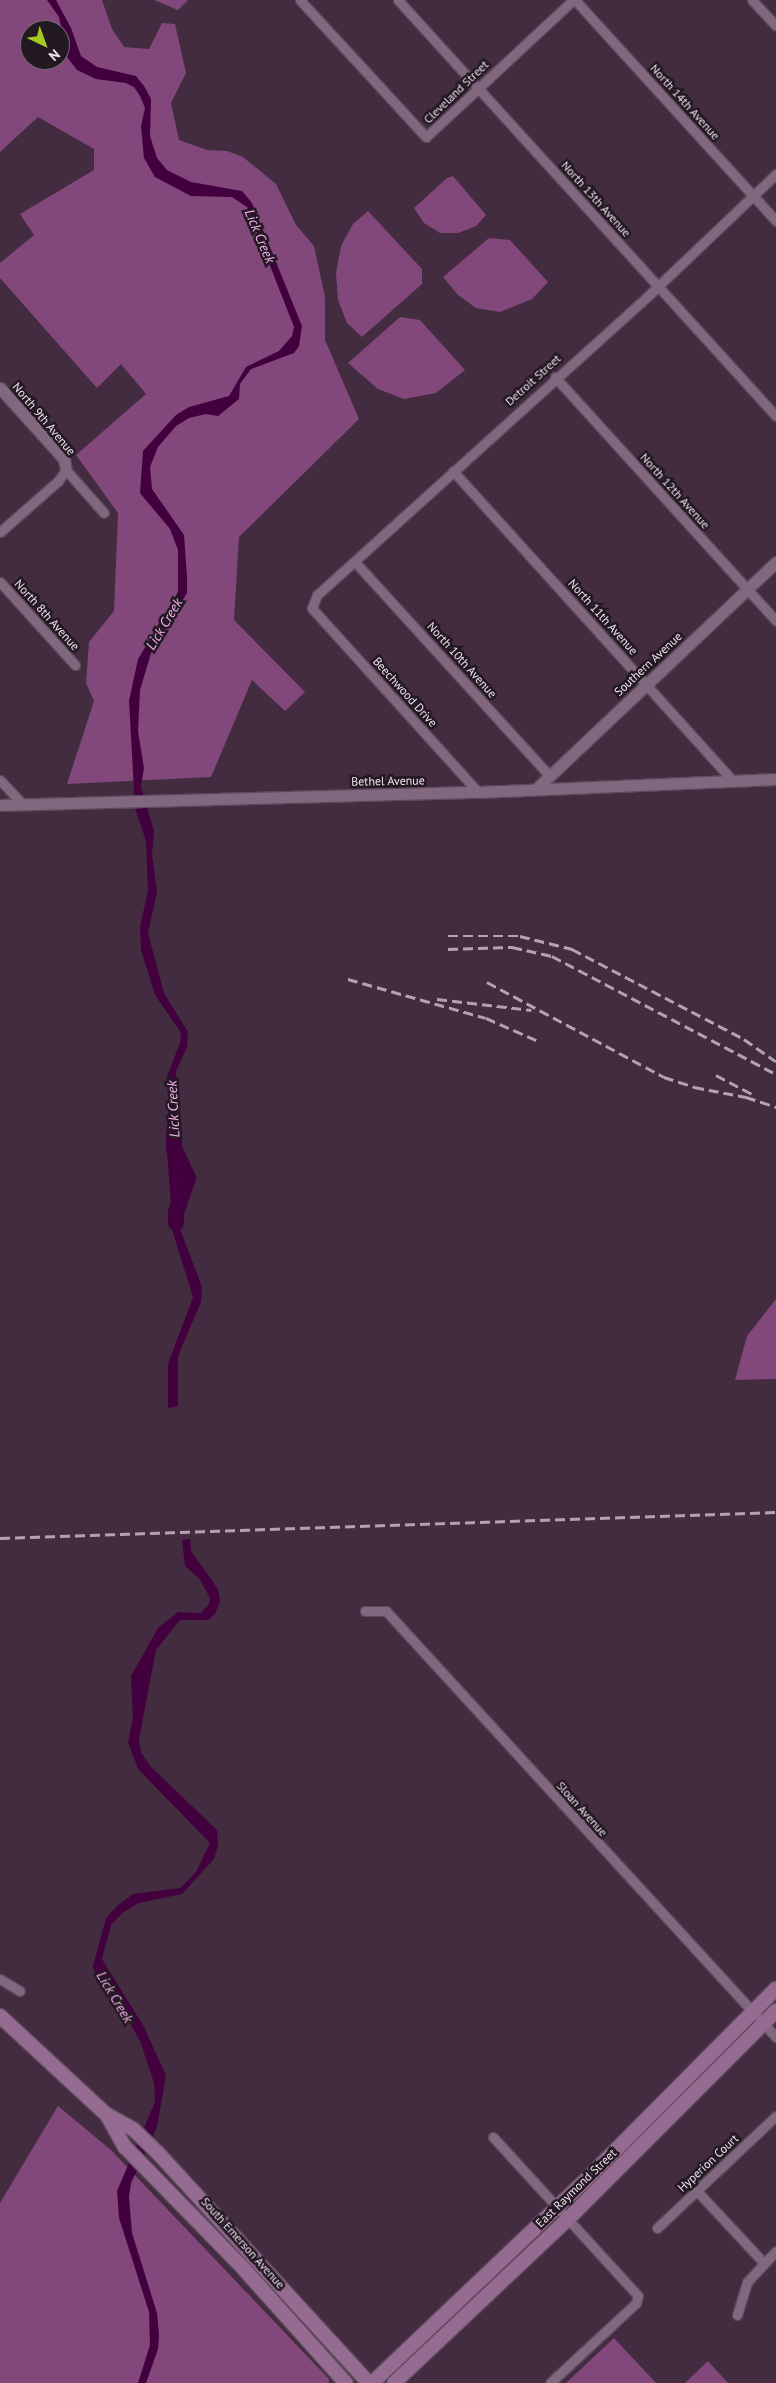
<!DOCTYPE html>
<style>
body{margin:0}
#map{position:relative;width:776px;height:2383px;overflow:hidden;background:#432c40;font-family:"PT Sans",sans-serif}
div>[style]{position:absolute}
.green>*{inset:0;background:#82477b}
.water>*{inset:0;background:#42013e}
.river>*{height:16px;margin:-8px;padding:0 8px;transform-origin:8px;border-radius:8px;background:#42013e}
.roads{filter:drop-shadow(1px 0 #5d4a5b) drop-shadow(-1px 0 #5d4a5b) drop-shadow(0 1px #5d4a5b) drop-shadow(0 -1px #5d4a5b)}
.street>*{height:9px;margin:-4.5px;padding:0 4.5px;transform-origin:4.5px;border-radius:4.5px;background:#82687e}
.secondary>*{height:11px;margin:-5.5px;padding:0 5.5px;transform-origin:5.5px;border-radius:5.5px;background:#82687e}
.primary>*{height:14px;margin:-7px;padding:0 7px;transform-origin:7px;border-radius:7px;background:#966b91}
.rail>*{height:2.5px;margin-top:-1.25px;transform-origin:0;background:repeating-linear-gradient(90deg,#b4a2b2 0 10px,transparent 0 15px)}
span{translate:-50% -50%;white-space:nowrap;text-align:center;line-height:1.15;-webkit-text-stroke:5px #231922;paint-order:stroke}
.street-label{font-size:12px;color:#f2e3f0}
.water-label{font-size:14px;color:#fab0f0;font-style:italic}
.north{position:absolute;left:20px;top:20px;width:50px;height:50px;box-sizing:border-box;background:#231922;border:1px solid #766a74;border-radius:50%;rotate:138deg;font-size:14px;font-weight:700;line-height:20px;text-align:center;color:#f2e3f0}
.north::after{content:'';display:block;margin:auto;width:18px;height:22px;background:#a7c81f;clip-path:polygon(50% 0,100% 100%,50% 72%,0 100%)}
</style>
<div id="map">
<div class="green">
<div style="clip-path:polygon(evenodd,0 0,102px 0,112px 29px,124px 47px,149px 49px,162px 23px,175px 24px,186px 73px,171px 103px,179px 140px,207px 150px,227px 151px,243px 157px,276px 184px,296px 225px,314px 246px,325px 297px,325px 340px,359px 419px,239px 537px,234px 620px,305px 692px,285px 711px,252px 680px,211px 777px,67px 784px,94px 701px,86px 683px,89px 642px,114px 611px,118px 513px,76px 455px,146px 394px,121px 364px,97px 388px,0 278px,0 263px,34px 235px,20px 214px,94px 170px,94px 149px,38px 117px,0 152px,0 0,30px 30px,60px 30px,60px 60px,30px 60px,30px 30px)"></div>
<div style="clip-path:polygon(154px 0,188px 0,178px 10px)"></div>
<div style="clip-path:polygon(453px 176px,486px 215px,476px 226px,458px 233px,440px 233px,424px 223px,414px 208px,447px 178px)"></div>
<div style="clip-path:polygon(368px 211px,422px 269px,422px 284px,362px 337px,347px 323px,338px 300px,336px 273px,341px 246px,353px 224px)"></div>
<div style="clip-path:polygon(489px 238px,510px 240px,548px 282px,532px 299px,500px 312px,476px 308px,458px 295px,443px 277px)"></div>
<div style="clip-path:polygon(400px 317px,420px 320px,465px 370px,436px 393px,404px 399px,378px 389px,348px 363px)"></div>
<div style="clip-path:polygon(776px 1299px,776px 1379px,735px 1380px,747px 1336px)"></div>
<div style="clip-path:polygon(58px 2106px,111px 2150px,329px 2379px,329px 2383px,0 2383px,0 2203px)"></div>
<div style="clip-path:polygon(614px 2338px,656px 2383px,566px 2383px)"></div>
<div style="clip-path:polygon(708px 2361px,728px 2383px,685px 2383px)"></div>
</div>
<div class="water">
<div style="clip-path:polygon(47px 0,56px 0,71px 28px,81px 56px,97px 67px,136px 76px,144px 86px,151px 99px,150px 136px,157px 158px,167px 170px,191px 182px,242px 191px,252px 203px,302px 326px,299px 346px,294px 353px,251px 369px,240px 384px,239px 399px,218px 416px,206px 414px,189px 418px,176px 426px,158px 447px,150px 467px,152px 489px,184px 535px,187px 577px,187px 593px,152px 650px,140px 690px,138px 731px,144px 768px,141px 787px,154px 831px,152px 855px,157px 891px,148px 933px,164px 993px,188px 1032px,187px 1047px,176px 1071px,180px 1229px,202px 1287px,201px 1302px,178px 1356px,178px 1406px,168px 1408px,168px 1364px,193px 1297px,173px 1233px,166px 1137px,169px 1107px,167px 1077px,181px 1040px,180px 1031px,155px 995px,141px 950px,140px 927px,148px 890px,146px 841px,135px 808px,129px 701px,138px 659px,178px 593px,178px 550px,170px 529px,140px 493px,143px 451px,176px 415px,189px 407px,229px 396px,246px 367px,279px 351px,292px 336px,294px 327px,247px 207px,232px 197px,191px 196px,155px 177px,144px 158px,141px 126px,145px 108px,140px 96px,134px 87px,126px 83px,96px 79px,77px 70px,67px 57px,59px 17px)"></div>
<div style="clip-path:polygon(190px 1539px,191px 1551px,218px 1589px,220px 1602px,215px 1614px,208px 1620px,180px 1620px,156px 1650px,139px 1739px,141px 1752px,150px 1766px,217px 1830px,218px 1846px,214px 1859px,182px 1894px,139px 1903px,122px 1913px,111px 1925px,102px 1959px,144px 2027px,166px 2075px,157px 2127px,131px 2183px,129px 2197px,132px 2233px,157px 2313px,159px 2335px,158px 2349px,146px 2383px,138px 2383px,150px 2345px,149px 2312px,119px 2218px,117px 2191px,155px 2102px,154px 2083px,140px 2041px,123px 2011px,97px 1980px,93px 1966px,106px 1918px,118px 1905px,133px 1894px,180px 1888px,196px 1872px,210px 1843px,138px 1769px,128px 1742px,133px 1718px,131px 1676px,158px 1628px,178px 1612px,201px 1613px,209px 1604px,210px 1598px,199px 1578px,185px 1566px,182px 1540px)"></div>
</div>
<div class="river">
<div style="left:174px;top:1135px;width:13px;rotate:90deg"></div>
<div style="left:174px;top:1148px;width:33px;rotate:65deg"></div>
<div style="left:188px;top:1178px;width:36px;rotate:109deg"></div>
<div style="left:176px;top:1212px;width:11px;rotate:90deg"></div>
</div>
<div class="roads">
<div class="street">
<div style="left:300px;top:0;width:186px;rotate:47.4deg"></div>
<div style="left:426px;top:137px;width:201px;rotate:-43deg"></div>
<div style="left:398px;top:0;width:562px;rotate:47.74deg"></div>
<div style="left:575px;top:0;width:299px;rotate:47.7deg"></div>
<div style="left:752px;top:0;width:35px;rotate:47deg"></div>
<div style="left:555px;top:377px;width:329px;rotate:47.8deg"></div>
<div style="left:453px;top:471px;width:418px;rotate:47.9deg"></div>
<div style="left:0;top:532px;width:77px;rotate:-41.3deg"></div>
<div style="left:58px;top:481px;width:14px;rotate:-54deg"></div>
<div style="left:66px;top:470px;width:57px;rotate:48.5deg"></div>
<div style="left:355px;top:562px;width:290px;rotate:47.7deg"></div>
<div style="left:0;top:582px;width:112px;rotate:47.9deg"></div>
<div style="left:0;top:780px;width:33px;rotate:47deg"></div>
<div style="left:478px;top:792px;width:248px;rotate:-132.1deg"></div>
<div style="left:312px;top:608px;width:14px;rotate:-69deg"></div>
<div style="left:317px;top:595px;width:452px;rotate:-42.1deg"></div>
<div style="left:652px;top:292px;width:171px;rotate:-43.6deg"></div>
<div style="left:365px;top:1611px;width:21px"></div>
<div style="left:386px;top:1611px;width:578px;rotate:47.53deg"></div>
<div style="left:0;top:1979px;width:23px;rotate:31deg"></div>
<div style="left:493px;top:2137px;width:215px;rotate:47.6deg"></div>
<div style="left:638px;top:2296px;width:7px;rotate:106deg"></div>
<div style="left:636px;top:2303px;width:117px;rotate:137.1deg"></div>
<div style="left:697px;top:2191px;width:98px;rotate:47.1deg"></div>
<div style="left:657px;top:2228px;width:163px;rotate:-43.3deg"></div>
<div style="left:737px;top:2315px;width:34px;rotate:-73deg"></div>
<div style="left:747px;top:2282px;width:42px;rotate:-46.9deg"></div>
</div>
<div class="secondary">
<div style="left:0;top:388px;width:96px;rotate:48deg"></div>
<div style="left:64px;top:459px;width:11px;rotate:80deg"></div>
<div style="left:538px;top:787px;width:328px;rotate:-43.4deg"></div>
<div style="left:0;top:805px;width:478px;rotate:-1.6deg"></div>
<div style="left:478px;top:792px;width:298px;rotate:-2.5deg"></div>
</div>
<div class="primary">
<div style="left:0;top:2016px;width:144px;rotate:42.8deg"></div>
<div style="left:106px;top:2114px;width:31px;rotate:29deg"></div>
<div style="left:133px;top:2129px;width:35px;rotate:44deg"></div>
<div style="left:158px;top:2153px;width:312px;rotate:47.5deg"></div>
<div style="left:107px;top:2115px;width:37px;rotate:61deg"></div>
<div style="left:125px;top:2147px;width:169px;rotate:45.7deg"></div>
<div style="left:243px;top:2268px;width:154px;rotate:48.2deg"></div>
<div style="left:372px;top:2383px;width:303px;rotate:-43.5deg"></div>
<div style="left:592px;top:2174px;width:261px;rotate:-45.2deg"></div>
<div style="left:394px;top:2383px;width:241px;rotate:-43.3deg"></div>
<div style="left:569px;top:2218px;width:293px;rotate:-45deg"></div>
</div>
</div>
<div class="rail">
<div style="left:448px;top:936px;width:72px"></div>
<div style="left:520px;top:936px;width:54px;rotate:14deg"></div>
<div style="left:572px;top:949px;width:194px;rotate:27.6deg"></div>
<div style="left:744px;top:1039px;width:39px;rotate:35deg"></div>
<div style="left:448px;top:949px;width:64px;rotate:-1.8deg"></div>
<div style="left:512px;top:947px;width:41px;rotate:12.7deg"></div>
<div style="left:552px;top:956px;width:253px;rotate:27.8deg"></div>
<div style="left:348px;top:979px;width:143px;rotate:15.8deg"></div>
<div style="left:486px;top:1018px;width:55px;rotate:23.7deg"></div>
<div style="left:487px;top:982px;width:201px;rotate:28.2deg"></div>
<div style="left:664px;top:1077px;width:32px;rotate:18deg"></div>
<div style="left:694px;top:1087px;width:53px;rotate:10.9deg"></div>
<div style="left:746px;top:1097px;width:32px;rotate:18deg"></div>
<div style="left:437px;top:999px;width:95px;rotate:6.7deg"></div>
<div style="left:716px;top:1075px;width:43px;rotate:27.8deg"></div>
<div style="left:0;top:1538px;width:776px;rotate:-1.92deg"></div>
</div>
<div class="street-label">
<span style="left:456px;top:92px;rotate:-44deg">Cleveland Street</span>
<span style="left:685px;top:102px;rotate:48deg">North 14th Avenue</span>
<span style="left:596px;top:199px;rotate:48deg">North 13th Avenue</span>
<span style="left:533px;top:380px;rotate:-42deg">Detroit Street</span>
<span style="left:44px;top:419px;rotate:50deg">North 9th Avenue</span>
<span style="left:675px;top:491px;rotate:48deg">North 12th Avenue</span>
<span style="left:47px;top:615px;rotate:48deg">North 8th Avenue</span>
<span style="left:603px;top:617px;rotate:48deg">North 11th Avenue</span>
<span style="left:462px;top:660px;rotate:48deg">North 10th Avenue</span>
<span style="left:648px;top:664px;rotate:-43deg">Southern Avenue</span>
<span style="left:405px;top:692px;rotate:48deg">Beechwood Drive</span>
<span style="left:388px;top:781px;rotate:-1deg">Bethel Avenue</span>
<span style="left:582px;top:1809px;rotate:48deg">Sloan Avenue</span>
<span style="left:708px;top:2163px;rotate:-43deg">Hyperion Court</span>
<span style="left:576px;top:2188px;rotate:-44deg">East Raymond Street</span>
<span style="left:243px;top:2243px;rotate:48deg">South Emerson Avenue</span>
</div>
<div class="water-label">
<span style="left:260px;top:236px;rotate:67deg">Lick Creek</span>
<span style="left:164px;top:624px;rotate:-59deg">Lick Creek</span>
<span style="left:173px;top:1109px;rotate:-93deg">Lick Creek</span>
<span style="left:115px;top:1997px;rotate:59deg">Lick Creek</span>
</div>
<div class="north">N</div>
</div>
